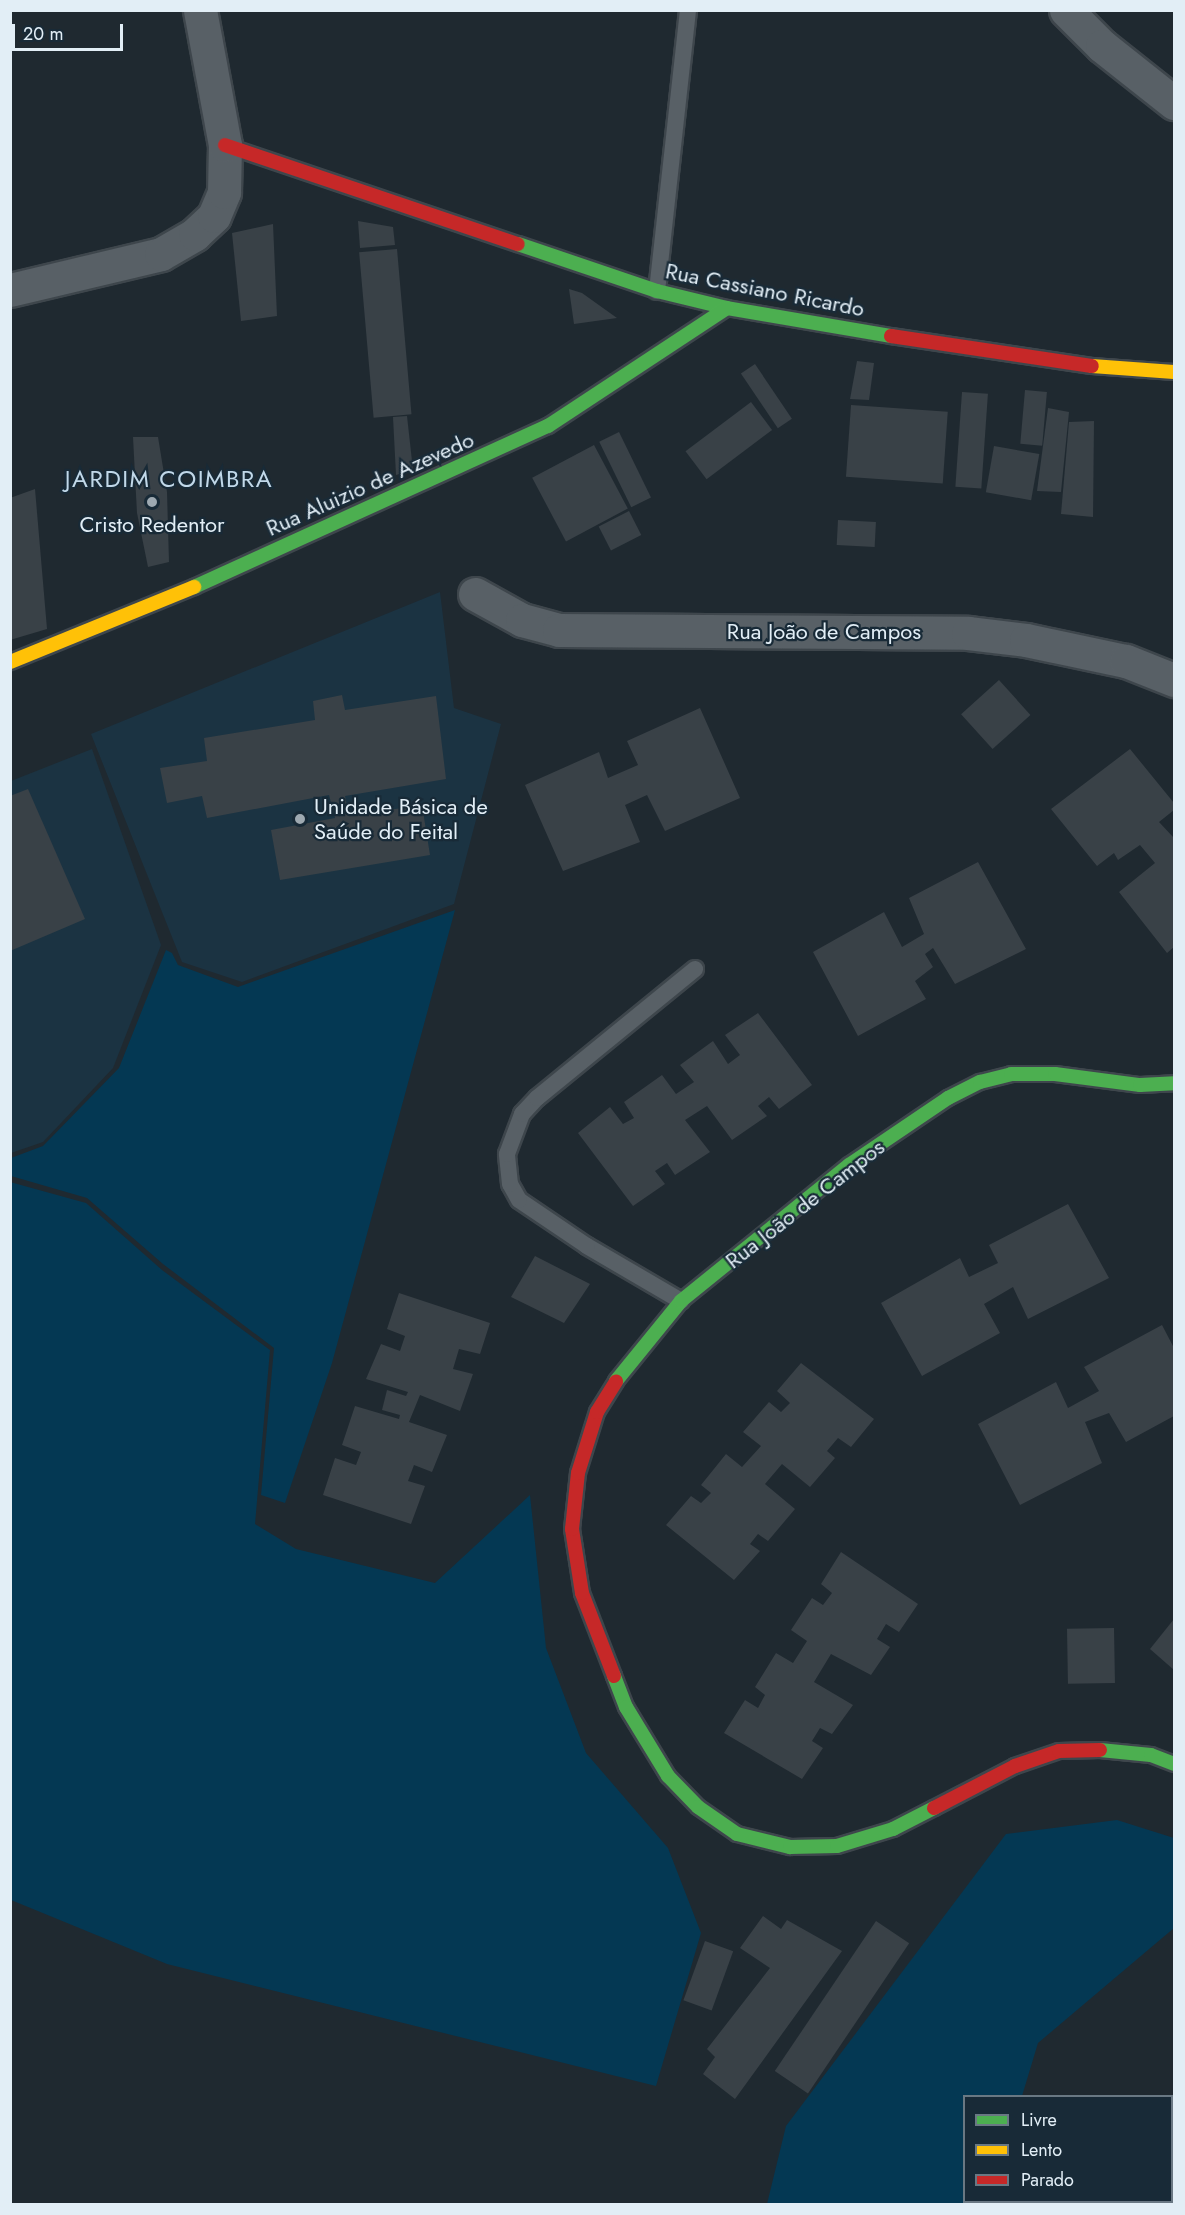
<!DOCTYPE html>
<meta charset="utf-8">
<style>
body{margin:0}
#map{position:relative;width:1185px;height:2215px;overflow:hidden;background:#1f2930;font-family:Jost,sans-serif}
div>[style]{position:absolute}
.built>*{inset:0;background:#1b3342}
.green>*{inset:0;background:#043853}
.building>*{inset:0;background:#394147;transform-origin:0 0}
.roads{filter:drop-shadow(2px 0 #3e464c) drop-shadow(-2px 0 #3e464c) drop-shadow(0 2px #3e464c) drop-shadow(0 -2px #3e464c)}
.lane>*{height:16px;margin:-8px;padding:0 8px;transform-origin:8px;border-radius:8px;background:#586066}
.street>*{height:33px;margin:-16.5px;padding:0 16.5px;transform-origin:16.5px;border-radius:16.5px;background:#586066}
.fast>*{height:14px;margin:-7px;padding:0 7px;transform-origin:7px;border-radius:7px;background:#4caf50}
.slow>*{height:14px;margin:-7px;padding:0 7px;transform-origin:7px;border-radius:7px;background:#ffc107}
.jam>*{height:14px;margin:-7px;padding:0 7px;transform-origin:7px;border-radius:7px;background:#c62828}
.dots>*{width:16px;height:16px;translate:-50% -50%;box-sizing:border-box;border:3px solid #182a37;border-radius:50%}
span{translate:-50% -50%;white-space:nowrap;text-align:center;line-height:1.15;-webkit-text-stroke:4.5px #182a37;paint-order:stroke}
.street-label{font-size:22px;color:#e2eef6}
.poi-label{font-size:22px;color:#e2eef6}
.left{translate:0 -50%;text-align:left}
.neighbourhood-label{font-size:24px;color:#c1d8e9;letter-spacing:1.5px}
.frame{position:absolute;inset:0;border:12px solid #e2eef6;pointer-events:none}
.legend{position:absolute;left:963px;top:2095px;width:210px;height:108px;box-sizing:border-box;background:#182a37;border:2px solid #697883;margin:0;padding:8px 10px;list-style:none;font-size:18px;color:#e2eef6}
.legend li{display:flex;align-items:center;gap:12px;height:30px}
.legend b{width:30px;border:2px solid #697883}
.scale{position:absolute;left:12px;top:24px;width:111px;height:27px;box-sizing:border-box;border:3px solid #e2eef6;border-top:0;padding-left:8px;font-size:18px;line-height:21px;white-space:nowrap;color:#e2eef6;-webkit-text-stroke:4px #182a37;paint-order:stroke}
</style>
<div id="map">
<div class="built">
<div style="clip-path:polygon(440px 592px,454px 708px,501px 724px,454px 904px,242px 982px,182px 962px,91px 734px)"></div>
<div style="clip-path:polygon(92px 749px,161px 945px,113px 1068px,43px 1142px,11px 1153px,11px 781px)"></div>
</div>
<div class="green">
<div style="clip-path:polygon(455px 910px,332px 1363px,285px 1503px,261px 1495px,274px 1348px,163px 1264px,87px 1198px,11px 1176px,11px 1158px,43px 1146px,119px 1068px,166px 950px,172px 953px,178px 965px,238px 987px)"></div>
<div style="clip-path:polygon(10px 1182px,86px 1203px,162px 1270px,270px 1350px,255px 1524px,296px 1549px,435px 1583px,530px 1495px,546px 1648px,586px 1753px,668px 1848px,701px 1933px,656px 2086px,167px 1964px,11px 1900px)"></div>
<div style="clip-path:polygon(1117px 1820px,1174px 1838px,1174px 1928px,1038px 2043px,1022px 2096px,964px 2096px,964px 2202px,989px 2202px,988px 2204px,767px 2204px,786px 2126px,1006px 1834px)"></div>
</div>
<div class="building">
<div style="clip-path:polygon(358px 221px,393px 227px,395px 245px,360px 248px)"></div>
<div style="clip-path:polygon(273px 224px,277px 316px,241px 321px,232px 233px)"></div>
<div style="left:397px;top:249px;width:166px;height:38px;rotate:85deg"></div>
<div style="clip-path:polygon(569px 289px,582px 293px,617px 318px,574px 324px)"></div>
<div style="clip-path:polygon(857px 361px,874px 363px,869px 400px,850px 399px)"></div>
<div style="left:755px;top:364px;width:66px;height:17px;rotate:56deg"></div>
<div style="left:1025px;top:390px;width:22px;height:54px;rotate:5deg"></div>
<div style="left:962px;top:392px;width:26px;height:95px;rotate:4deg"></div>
<div style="left:751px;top:402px;width:35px;height:82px;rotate:53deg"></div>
<div style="left:851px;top:405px;width:97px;height:72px;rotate:4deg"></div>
<div style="clip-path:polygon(1048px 408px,1069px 412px,1061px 492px,1037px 491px)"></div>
<div style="clip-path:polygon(407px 416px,413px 470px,396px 475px,393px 417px)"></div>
<div style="clip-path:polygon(1094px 421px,1093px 517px,1061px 514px,1069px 422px)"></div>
<div style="left:619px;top:432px;width:73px;height:22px;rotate:64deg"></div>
<div style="clip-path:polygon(133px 437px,158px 437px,167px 492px,169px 562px,148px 567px,137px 513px)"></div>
<div style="left:594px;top:445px;width:72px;height:70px;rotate:62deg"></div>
<div style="left:994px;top:446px;width:46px;height:47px;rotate:10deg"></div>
<div style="clip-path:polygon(35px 489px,47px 629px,10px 640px,10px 498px)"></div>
<div style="left:629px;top:511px;width:27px;height:34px;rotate:63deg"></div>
<div style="left:838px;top:520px;width:38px;height:25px;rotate:3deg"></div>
<div style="left:999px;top:680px;width:47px;height:51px;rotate:48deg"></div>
<div style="clip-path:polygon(342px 695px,345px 710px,436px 696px,446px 779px,345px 796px,349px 816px,422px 805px,430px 855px,280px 880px,271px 830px,335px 818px,329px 795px,207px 818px,202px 796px,167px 803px,160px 768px,207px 761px,204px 738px,315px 720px,313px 701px)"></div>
<div style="clip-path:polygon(700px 708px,740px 798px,665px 831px,647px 795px,625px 805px,640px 842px,563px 871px,525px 785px,599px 752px,608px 778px,638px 765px,627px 741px)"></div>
<div style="clip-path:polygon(1130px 749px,1174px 803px,1174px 810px,1159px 822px,1174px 838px,1174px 947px,1167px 953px,1119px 892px,1155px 863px,1140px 845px,1118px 860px,1114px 853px,1097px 866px,1051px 809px)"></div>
<div style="clip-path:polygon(28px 789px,85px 919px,10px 951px,10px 796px)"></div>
<div style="clip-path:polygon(978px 862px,1026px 949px,955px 984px,933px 948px,925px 954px,933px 967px,915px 981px,926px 999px,858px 1036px,813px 952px,884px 912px,902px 947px,924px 934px,909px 898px)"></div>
<div style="clip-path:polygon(758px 1013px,812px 1085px,779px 1109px,769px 1097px,758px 1106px,767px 1116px,732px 1140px,707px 1106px,685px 1120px,710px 1152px,675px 1175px,667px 1163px,655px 1171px,665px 1184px,633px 1206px,578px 1133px,610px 1107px,623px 1124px,634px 1118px,624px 1102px,662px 1075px,676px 1094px,694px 1082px,680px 1065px,713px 1041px,728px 1064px,740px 1055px,725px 1035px)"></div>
<div style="clip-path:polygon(1068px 1204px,1109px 1278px,1028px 1319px,1013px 1287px,984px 1304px,1000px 1333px,922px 1376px,881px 1303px,960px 1258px,969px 1277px,998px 1263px,989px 1245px)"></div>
<div style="clip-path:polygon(535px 1256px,590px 1284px,564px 1323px,511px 1297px)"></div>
<div style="clip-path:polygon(399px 1293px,490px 1323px,480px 1354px,459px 1349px,453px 1369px,473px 1374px,460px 1411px,420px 1395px,409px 1422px,447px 1435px,432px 1472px,414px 1465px,408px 1481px,425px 1486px,411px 1524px,323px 1495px,335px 1458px,356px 1465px,361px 1452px,342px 1445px,355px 1406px,399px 1419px,400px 1415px,382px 1410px,387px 1390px,406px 1396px,408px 1392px,366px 1379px,381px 1344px,400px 1351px,405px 1336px,387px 1329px)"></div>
<div style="clip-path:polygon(1162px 1325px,1174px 1348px,1174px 1416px,1126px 1442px,1109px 1413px,1085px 1422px,1102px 1463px,1020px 1505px,978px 1424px,1056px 1382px,1068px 1408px,1099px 1391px,1084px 1367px)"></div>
<div style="clip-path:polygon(801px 1363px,874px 1419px,851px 1447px,838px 1438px,827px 1451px,835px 1458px,810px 1487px,782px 1464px,765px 1484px,795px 1509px,768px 1541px,758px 1534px,750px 1544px,760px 1551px,734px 1580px,666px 1525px,691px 1496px,701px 1503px,711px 1493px,701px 1485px,726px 1454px,742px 1467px,761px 1446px,743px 1432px,769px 1402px,781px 1412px,790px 1403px,777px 1391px)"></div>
<div style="clip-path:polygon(841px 1552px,918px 1604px,899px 1632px,886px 1624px,877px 1639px,890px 1647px,871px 1675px,831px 1654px,814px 1682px,853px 1705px,832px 1734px,820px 1728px,812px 1741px,823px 1748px,802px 1779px,724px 1733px,745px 1700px,758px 1708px,765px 1695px,755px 1687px,776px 1653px,793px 1663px,807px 1641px,791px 1630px,812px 1598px,823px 1605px,832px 1593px,821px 1584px)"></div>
<div style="clip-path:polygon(1174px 1619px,1174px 1670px,1150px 1649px)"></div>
<div style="left:1114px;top:1628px;width:55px;height:47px;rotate:89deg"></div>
<div style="clip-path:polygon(763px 1916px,781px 1929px,787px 1920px,842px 1951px,735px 2099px,703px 2074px,715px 2057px,707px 2049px,770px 1968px,740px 1948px)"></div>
<div style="left:876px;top:1921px;width:40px;height:181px;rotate:34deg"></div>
<div style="left:705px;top:1941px;width:30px;height:63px;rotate:20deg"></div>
</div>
<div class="roads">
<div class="lane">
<div style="left:657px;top:291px;width:283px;rotate:-83.7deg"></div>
<div style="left:681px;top:1301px;width:109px;rotate:-149.7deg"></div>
<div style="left:587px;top:1246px;width:82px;rotate:-145.9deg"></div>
<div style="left:519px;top:1200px;width:18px;rotate:-119deg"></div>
<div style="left:510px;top:1184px;width:30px;rotate:-96deg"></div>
<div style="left:507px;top:1154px;width:43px;rotate:-69.4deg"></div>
<div style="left:522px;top:1114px;width:22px;rotate:-47deg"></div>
<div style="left:537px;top:1098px;width:204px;rotate:-39.2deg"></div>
</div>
<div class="street">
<div style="left:1066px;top:10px;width:51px;rotate:45deg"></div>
<div style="left:1102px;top:46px;width:92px;rotate:38.4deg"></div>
<div style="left:10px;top:290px;width:155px;rotate:-13.4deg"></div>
<div style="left:161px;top:254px;width:39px;rotate:-30deg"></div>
<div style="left:195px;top:234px;width:26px;rotate:-43deg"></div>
<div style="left:214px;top:216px;width:26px;rotate:-67deg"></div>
<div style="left:224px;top:192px;width:47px;rotate:-88.8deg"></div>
<div style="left:225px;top:145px;width:137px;rotate:-100.5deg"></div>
<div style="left:475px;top:594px;width:54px;rotate:29deg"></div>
<div style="left:522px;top:620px;width:38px;rotate:15deg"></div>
<div style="left:559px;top:630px;width:409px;rotate:0.4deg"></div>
<div style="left:968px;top:633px;width:58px;rotate:6.9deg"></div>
<div style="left:1026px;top:640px;width:102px;rotate:11.9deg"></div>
<div style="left:1126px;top:661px;width:52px;rotate:21.6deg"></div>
<div style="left:1172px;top:2163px;width:3px;rotate:45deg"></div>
</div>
<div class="fast">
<div style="left:518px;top:244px;width:147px;rotate:18.7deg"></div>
<div style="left:657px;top:291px;width:72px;rotate:13.7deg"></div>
<div style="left:727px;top:308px;width:166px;rotate:9.7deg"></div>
<div style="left:194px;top:587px;width:389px;rotate:-24.5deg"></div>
<div style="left:548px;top:426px;width:214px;rotate:-33.4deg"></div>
<div style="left:616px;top:1381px;width:103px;rotate:-50.9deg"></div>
<div style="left:681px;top:1301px;width:216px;rotate:-39deg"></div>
<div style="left:849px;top:1165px;width:120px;rotate:-34.1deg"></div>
<div style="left:948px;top:1098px;width:36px;rotate:-27deg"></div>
<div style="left:980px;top:1082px;width:32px;rotate:-14deg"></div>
<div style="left:1011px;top:1074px;width:44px"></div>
<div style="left:1055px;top:1074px;width:86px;rotate:7.4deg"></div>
<div style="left:1140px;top:1085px;width:34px;rotate:-3deg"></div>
<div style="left:614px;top:1676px;width:33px;rotate:69deg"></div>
<div style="left:626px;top:1707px;width:81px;rotate:58.7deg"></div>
<div style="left:668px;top:1776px;width:43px;rotate:45.9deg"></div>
<div style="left:698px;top:1807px;width:47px;rotate:34.7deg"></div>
<div style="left:737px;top:1834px;width:55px;rotate:13.8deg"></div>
<div style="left:790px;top:1847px;width:47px;rotate:-1.2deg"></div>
<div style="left:837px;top:1846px;width:59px;rotate:-16.9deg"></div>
<div style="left:893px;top:1829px;width:46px;rotate:-27.1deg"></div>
<div style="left:1100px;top:1750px;width:51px;rotate:5.6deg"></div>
<div style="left:1151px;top:1755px;width:25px;rotate:21deg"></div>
</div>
<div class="slow">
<div style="left:1092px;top:366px;width:82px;rotate:4.2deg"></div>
<div style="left:10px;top:662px;width:199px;rotate:-22.2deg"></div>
</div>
<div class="jam">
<div style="left:225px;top:145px;width:309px;rotate:18.7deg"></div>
<div style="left:891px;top:336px;width:203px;rotate:8.5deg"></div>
<div style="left:614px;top:1676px;width:89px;rotate:-111.1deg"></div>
<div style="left:582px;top:1593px;width:65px;rotate:-98.9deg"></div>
<div style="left:572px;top:1529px;width:56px;rotate:-83.9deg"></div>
<div style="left:578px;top:1473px;width:64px;rotate:-72.7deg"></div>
<div style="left:597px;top:1412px;width:36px;rotate:-58deg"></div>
<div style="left:934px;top:1808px;width:91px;rotate:-27.4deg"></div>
<div style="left:1015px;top:1766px;width:46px;rotate:-18.8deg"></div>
<div style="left:1059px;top:1751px;width:41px;rotate:-1.4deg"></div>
</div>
</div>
<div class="dots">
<div style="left:152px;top:502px;background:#9ea9b1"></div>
<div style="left:300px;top:819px;background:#9ea9b1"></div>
</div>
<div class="street-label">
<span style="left:765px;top:290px;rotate:11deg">Rua Cassiano Ricardo</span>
<span style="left:370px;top:484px;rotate:-24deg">Rua Aluizio de Azevedo</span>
<span style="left:824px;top:632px">Rua João de Campos</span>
<span style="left:805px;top:1204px;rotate:-38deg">Rua João de Campos</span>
</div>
<div class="poi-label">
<span style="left:152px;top:525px">Cristo Redentor</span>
<span class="left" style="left:314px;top:819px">Unidade Básica de<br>Saúde do Feital</span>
</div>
<div class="neighbourhood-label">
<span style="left:169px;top:479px">JARDIM COIMBRA</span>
</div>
<div class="frame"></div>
<ul class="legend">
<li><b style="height:8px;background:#4caf50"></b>Livre</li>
<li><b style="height:8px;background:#ffc107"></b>Lento</li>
<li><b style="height:8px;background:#c62828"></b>Parado</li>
</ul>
<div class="scale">20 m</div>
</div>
